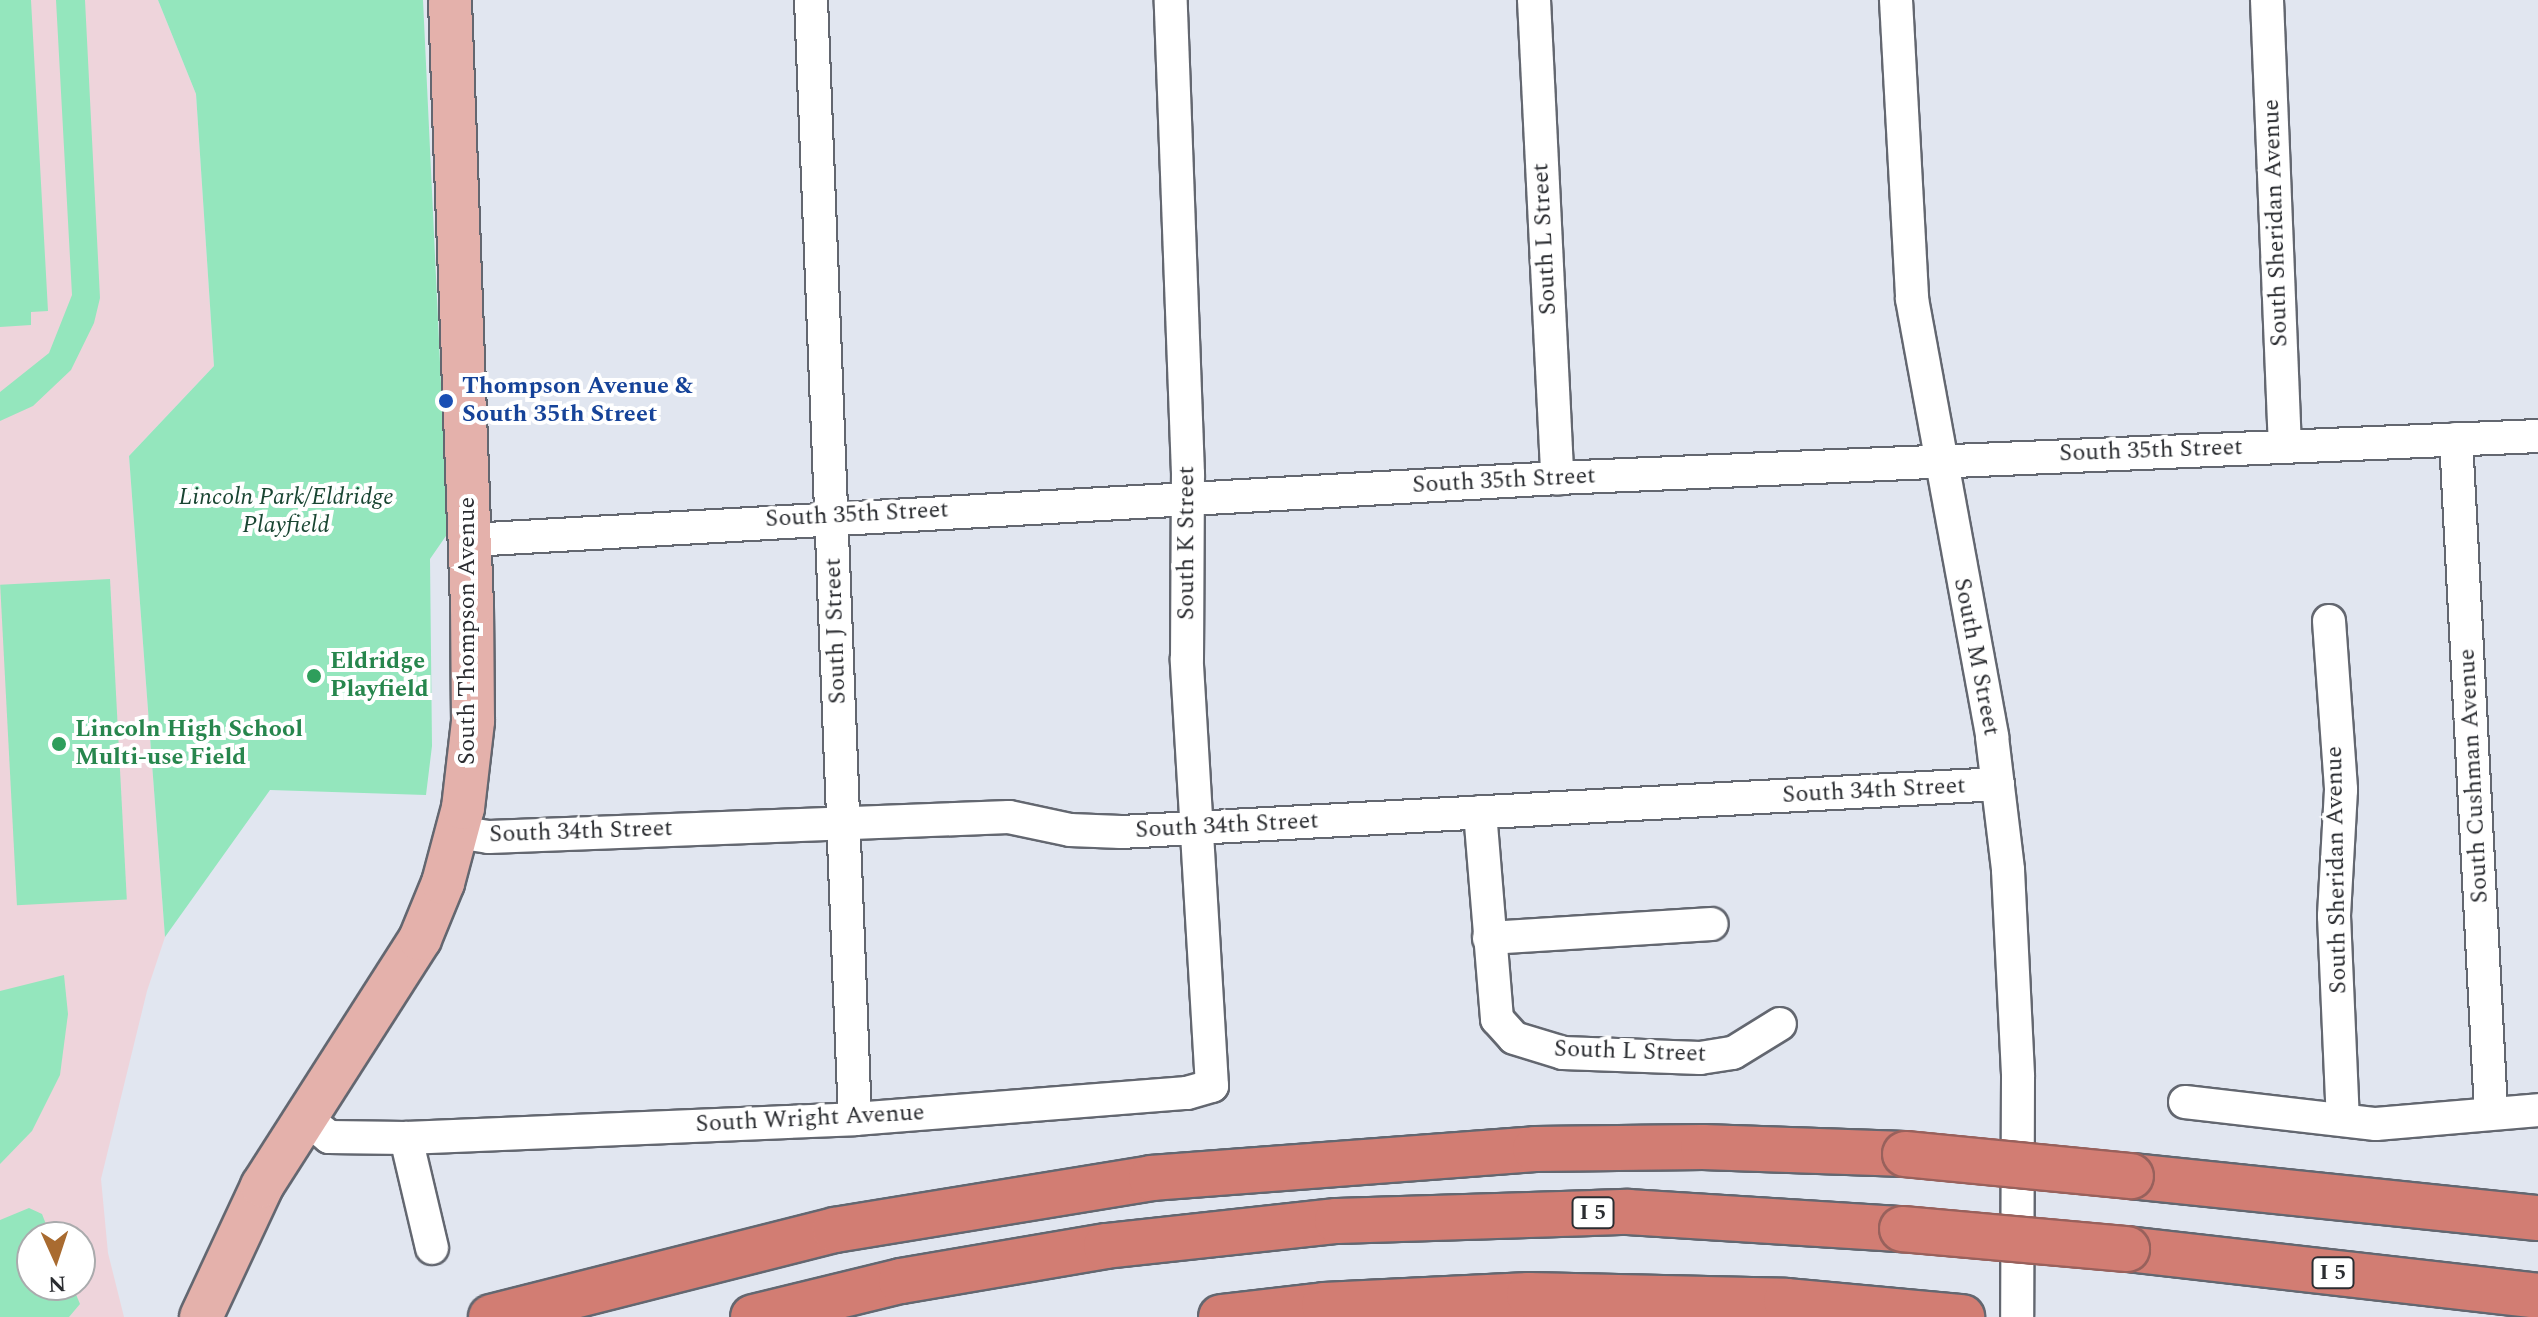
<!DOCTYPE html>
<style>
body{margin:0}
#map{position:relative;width:2538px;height:1317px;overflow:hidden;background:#e1e6f0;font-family:Spectral,serif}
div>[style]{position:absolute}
.education>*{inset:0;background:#eed4db}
.green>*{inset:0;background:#94e6bd;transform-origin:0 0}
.roads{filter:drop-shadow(2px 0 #636770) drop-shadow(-2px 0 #636770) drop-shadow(0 2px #636770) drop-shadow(0 -2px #636770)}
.minor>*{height:32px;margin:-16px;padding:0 16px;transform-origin:16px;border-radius:16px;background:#fff}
.major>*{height:42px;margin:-21px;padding:0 21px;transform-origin:21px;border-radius:21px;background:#e4b1ab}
.highway>*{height:44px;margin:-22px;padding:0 22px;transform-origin:22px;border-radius:22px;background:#d27d73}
.bridges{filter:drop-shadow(2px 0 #98615c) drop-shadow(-2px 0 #98615c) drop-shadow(0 2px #98615c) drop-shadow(0 -2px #98615c)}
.highway-bridge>*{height:44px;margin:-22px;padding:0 22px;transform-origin:22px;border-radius:22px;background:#d27d73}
.dots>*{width:22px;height:22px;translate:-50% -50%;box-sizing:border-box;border:4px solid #fff;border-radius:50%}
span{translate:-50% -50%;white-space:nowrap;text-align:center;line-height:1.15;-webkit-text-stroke:8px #fff;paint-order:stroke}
.shield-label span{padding:2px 6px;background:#fff;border:2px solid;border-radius:6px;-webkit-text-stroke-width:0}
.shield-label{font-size:22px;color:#2b2d31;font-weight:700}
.street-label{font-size:24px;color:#2b2d31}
.transit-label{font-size:24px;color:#164399;font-weight:700}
.left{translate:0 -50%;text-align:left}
.park-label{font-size:24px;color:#194532;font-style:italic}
.leisure-label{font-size:24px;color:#27864d;font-weight:700}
.north{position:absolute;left:16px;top:1221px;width:80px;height:80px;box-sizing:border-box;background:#fff;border:2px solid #aaabad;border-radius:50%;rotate:177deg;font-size:22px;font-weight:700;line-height:32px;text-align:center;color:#2b2d31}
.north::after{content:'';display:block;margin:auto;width:28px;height:36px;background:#a96b30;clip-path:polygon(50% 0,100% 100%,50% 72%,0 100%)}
</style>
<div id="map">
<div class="education">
<div style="clip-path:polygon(evenodd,0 0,158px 0,196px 94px,214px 366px,129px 456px,165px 937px,147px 991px,101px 1179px,108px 1253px,124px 1317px,0 1317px,0 0,32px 1237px,80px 1237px,80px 1285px,32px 1285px,32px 1237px)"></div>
</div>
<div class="green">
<div style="clip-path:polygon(0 0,31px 0,48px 311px,31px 312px,31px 325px,0 327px)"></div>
<div style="clip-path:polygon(56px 0,85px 0,100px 298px,94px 323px,71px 370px,33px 406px,0 421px,0 392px,49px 353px,72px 295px)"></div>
<div style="clip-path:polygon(158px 0,423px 0,448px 533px,430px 559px,432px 746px,426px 795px,270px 790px,165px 937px,129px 456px,214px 366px,196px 94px)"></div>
<div style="left:110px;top:579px;width:321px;height:110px;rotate:87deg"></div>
<div style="clip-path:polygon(64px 975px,68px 1014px,60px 1075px,32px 1131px,0 1164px,0 991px)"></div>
<div style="clip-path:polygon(29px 1208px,42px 1214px,51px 1237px,32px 1237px,32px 1285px,72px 1285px,80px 1304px,69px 1317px,0 1317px,0 1220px)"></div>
</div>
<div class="roads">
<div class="minor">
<div style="left:811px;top:0;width:1120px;rotate:87.75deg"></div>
<div style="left:1534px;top:0;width:479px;rotate:87.2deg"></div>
<div style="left:1896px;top:0;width:299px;rotate:86.9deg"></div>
<div style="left:1912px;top:299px;width:445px;rotate:79.6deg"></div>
<div style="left:1992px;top:737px;width:134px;rotate:83.1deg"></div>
<div style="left:2008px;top:870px;width:207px;rotate:87.2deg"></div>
<div style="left:2018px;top:1077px;width:240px;rotate:90.2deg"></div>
<div style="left:2267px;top:0;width:446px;rotate:87.7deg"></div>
<div style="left:2456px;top:439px;width:674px;rotate:87.02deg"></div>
<div style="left:470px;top:540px;width:1089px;rotate:-3.26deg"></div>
<div style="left:1557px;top:478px;width:982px;rotate:-2.45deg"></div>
<div style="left:2329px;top:621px;width:169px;rotate:85.9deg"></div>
<div style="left:2341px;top:790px;width:126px;rotate:93.2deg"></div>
<div style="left:2334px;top:916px;width:203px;rotate:87.5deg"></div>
<div style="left:1480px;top:812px;width:208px;rotate:85.3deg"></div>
<div style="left:1497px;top:1019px;width:25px;rotate:48deg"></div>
<div style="left:1514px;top:1038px;width:51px;rotate:17deg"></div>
<div style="left:1563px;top:1053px;width:137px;rotate:2.1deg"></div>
<div style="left:1700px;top:1058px;width:33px;rotate:-9deg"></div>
<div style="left:1733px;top:1053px;width:55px;rotate:-31.7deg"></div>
<div style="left:457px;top:832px;width:32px;rotate:9deg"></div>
<div style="left:489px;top:837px;width:520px;rotate:-2.2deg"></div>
<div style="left:1009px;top:817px;width:62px;rotate:12deg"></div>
<div style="left:1070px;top:830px;width:51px;rotate:2.2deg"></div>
<div style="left:1121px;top:832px;width:878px;rotate:-3.13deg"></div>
<div style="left:1489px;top:938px;width:223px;rotate:-3.6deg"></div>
<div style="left:2185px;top:1102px;width:192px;rotate:6.6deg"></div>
<div style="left:2376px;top:1124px;width:163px;rotate:-4.9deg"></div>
<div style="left:305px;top:1118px;width:31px;rotate:38deg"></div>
<div style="left:329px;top:1137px;width:77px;rotate:0.7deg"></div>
<div style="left:406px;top:1138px;width:449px;rotate:-2.4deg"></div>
<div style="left:855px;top:1119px;width:333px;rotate:-4.5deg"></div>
<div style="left:1187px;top:1093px;width:26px;rotate:-16deg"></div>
<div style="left:1212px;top:1086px;width:428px;rotate:-93.4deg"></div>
<div style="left:1187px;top:659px;width:185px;rotate:-89.7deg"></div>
<div style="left:1188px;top:474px;width:474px;rotate:-92.1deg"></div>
<div style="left:406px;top:1138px;width:113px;rotate:76.7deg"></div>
</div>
<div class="major">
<div style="left:201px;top:1317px;width:145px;rotate:-65deg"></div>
<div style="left:262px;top:1186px;width:293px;rotate:-57.4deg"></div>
<div style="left:420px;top:939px;width:61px;rotate:-67.7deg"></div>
<div style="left:443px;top:883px;width:78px;rotate:-75.1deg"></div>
<div style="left:463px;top:808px;width:88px;rotate:-83.4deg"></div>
<div style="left:473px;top:721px;width:114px;rotate:-90.5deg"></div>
<div style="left:472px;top:607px;width:607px;rotate:-92.08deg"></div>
</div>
<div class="highway">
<div style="left:2131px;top:1176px;width:409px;rotate:5.9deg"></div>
<div style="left:2127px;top:1249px;width:414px;rotate:6.5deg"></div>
<div style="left:491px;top:1317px;width:355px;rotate:-14.2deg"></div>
<div style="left:835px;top:1230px;width:320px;rotate:-9.3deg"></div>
<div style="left:1151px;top:1178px;width:385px;rotate:-4.3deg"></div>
<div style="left:1535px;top:1149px;width:168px;rotate:-0.7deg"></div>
<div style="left:1703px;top:1147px;width:202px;rotate:2deg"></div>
<div style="left:753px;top:1317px;width:152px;rotate:-13.7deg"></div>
<div style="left:901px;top:1281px;width:208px;rotate:-9.7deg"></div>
<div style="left:1106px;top:1246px;width:232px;rotate:-6.2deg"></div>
<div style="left:1337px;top:1221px;width:291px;rotate:-1.8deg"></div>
<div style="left:1628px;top:1212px;width:275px;rotate:3.6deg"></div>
<div style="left:1221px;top:1317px;width:104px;rotate:-6.6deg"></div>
<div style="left:1324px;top:1305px;width:205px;rotate:-2.8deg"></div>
<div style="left:1529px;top:1295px;width:257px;rotate:1.3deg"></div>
<div style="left:1786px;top:1301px;width:177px;rotate:5.2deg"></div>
</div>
</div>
<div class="bridges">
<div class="highway-bridge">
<div style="left:1905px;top:1154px;width:227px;rotate:5.6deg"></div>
<div style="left:1902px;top:1229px;width:226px;rotate:5.1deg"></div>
</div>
</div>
<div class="dots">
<div style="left:446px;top:401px;background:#1a4fb4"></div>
<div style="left:314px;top:676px;background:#2e9e5b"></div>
<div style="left:59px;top:744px;background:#2e9e5b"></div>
</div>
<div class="shield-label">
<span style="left:1593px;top:1213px">I 5</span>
<span style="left:2333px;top:1273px">I 5</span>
</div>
<div class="street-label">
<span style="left:2276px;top:223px;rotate:-92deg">South Sheridan Avenue</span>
<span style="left:1545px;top:239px;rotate:-93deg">South L Street</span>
<span style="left:2151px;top:451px;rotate:-2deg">South 35th Street</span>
<span style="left:1504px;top:481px;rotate:-3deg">South 35th Street</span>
<span style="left:857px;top:515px;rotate:-3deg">South 35th Street</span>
<span style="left:1187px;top:543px;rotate:-90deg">South K Street</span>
<span style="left:468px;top:631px;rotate:-90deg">South Thompson Avenue</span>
<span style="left:836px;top:631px;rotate:-92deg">South J Street</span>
<span style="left:1976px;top:657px;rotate:79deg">South M Street</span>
<span style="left:2474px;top:776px;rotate:-93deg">South Cushman Avenue</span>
<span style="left:1874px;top:791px;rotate:-3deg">South 34th Street</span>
<span style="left:1227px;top:826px;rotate:-3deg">South 34th Street</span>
<span style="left:581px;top:832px;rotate:-2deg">South 34th Street</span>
<span style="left:2337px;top:870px;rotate:-91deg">South Sheridan Avenue</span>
<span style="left:1630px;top:1052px;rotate:2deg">South L Street</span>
<span style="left:810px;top:1119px;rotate:-3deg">South Wright Avenue</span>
</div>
<div class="transit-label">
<span class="left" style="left:462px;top:401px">Thompson Avenue &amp;<br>South 35th Street</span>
</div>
<div class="park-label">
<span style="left:286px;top:512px">Lincoln Park/Eldridge<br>Playfield</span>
</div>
<div class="leisure-label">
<span class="left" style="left:330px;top:676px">Eldridge<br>Playfield</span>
<span class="left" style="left:75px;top:744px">Lincoln High School<br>Multi-use Field</span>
</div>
<div class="north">N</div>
</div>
